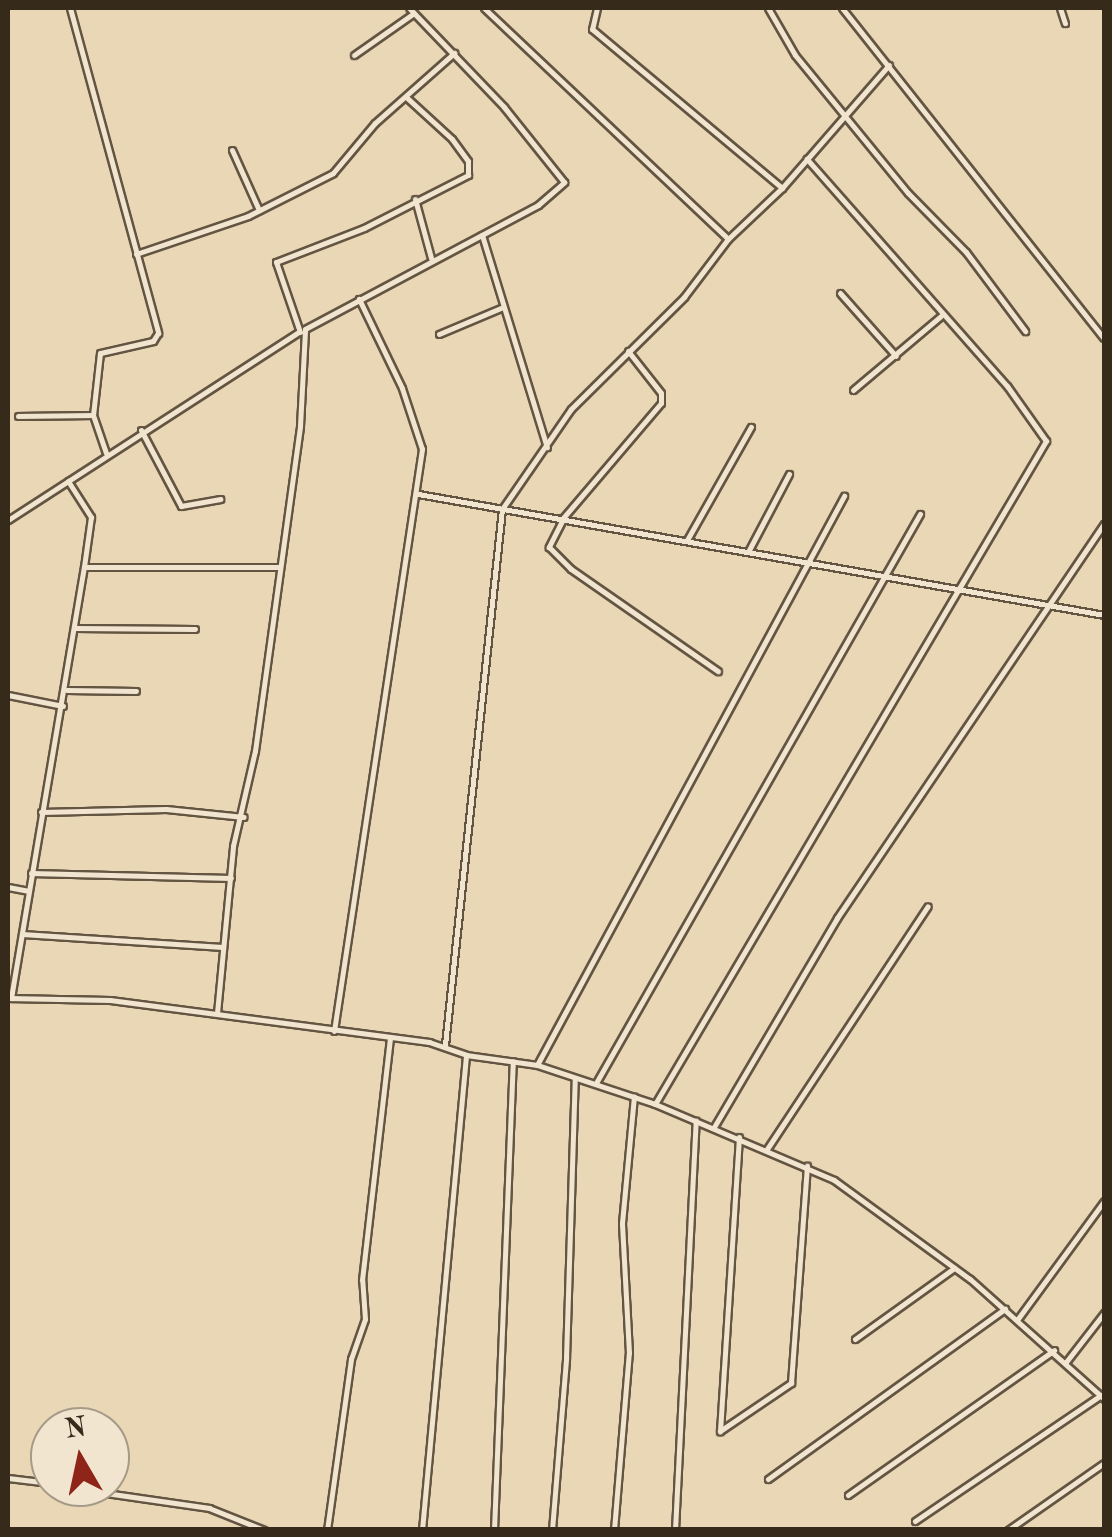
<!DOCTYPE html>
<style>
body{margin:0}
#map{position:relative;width:1112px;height:1537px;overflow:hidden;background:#ead7b6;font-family:"Old Standard TT",serif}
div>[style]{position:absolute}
.roads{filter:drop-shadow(2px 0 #635542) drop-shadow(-2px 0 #635542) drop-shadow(0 2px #635542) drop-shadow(0 -2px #635542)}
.street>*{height:5px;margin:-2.5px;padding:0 2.5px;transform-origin:2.5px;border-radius:2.5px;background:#f1e5d0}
span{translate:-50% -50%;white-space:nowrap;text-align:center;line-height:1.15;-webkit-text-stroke:10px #f1e5d0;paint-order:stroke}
.frame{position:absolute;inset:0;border:10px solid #362a1b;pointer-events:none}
.north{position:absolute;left:30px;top:1407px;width:100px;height:100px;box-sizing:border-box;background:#f1e5d0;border:2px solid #a69a88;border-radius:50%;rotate:351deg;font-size:28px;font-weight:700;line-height:40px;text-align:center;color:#362a1b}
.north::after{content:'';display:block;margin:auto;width:35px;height:45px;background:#8f2418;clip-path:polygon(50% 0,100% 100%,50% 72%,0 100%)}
</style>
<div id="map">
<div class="roads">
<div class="street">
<div style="left:70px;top:8px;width:337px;rotate:74.8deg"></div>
<div style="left:158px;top:333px;width:9px;rotate:122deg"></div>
<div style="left:153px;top:341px;width:54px;rotate:167.2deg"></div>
<div style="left:100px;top:353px;width:62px;rotate:96.4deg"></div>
<div style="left:93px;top:415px;width:40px;rotate:71.1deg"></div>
<div style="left:484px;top:8px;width:336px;rotate:43.4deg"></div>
<div style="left:597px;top:8px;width:22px;rotate:103deg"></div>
<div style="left:592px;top:29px;width:248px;rotate:39.9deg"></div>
<div style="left:768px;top:8px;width:54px;rotate:60.1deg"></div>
<div style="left:795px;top:55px;width:178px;rotate:50.7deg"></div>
<div style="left:908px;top:193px;width:83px;rotate:45.5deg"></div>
<div style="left:966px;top:252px;width:99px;rotate:53.2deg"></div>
<div style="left:842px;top:8px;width:421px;rotate:51.6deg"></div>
<div style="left:1060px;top:8px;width:16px;rotate:72deg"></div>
<div style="left:354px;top:55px;width:73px;rotate:-35deg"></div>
<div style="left:232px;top:150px;width:66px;rotate:65.8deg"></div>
<div style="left:415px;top:199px;width:61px;rotate:74.8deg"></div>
<div style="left:482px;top:235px;width:222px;rotate:73deg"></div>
<div style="left:136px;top:254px;width:118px;rotate:-18.7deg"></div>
<div style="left:248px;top:216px;width:95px;rotate:-26.8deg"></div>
<div style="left:333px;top:173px;width:65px;rotate:-50deg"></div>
<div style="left:375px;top:123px;width:106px;rotate:-41.5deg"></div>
<div style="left:840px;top:293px;width:84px;rotate:48.4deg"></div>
<div style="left:300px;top:332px;width:74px;rotate:-108.9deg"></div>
<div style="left:276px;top:262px;width:94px;rotate:-21.1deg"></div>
<div style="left:364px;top:228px;width:117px;rotate:-27deg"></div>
<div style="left:468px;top:175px;width:14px;rotate:-90deg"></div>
<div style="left:468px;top:161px;width:27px;rotate:-126deg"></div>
<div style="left:452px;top:139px;width:62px;rotate:-137.6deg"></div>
<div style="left:439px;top:334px;width:67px;rotate:-22.8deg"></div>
<div style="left:628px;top:351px;width:53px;rotate:51.8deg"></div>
<div style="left:661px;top:393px;width:10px;rotate:90deg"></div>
<div style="left:661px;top:403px;width:150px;rotate:130.4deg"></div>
<div style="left:564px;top:517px;width:34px;rotate:117deg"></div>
<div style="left:549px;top:547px;width:31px;rotate:45deg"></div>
<div style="left:571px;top:569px;width:179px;rotate:34.8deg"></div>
<div style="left:853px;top:390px;width:115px;rotate:-40.1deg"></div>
<div style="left:18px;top:416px;width:75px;rotate:-0.8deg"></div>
<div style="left:141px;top:430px;width:86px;rotate:62.2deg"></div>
<div style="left:181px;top:506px;width:40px;rotate:-10deg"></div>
<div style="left:68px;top:481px;width:43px;rotate:57.4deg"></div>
<div style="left:91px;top:517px;width:50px;rotate:98deg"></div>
<div style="left:84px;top:567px;width:196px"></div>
<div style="left:418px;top:494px;width:697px;rotate:10deg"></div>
<div style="left:8px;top:520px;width:346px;rotate:-32.9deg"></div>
<div style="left:687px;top:540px;width:130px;rotate:-60.5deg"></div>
<div style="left:749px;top:550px;width:86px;rotate:-62.2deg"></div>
<div style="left:75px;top:628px;width:120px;rotate:0.5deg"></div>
<div style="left:67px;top:690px;width:69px;rotate:0.8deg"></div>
<div style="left:8px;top:695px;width:56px;rotate:11.3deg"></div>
<div style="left:41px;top:812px;width:125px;rotate:-1.4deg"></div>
<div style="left:166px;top:809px;width:78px;rotate:5.9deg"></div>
<div style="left:31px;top:873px;width:200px;rotate:1.4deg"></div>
<div style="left:8px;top:887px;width:20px;rotate:11deg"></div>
<div style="left:22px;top:934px;width:201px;rotate:3.7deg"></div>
<div style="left:8px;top:998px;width:102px;rotate:1.1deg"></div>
<div style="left:110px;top:1000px;width:322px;rotate:7.5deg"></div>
<div style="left:429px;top:1042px;width:39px;rotate:19deg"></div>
<div style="left:466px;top:1055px;width:72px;rotate:8deg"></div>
<div style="left:537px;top:1065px;width:124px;rotate:18.3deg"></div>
<div style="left:655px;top:1104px;width:194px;rotate:23deg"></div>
<div style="left:834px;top:1180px;width:168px;rotate:36.1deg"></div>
<div style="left:970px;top:1279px;width:180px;rotate:41.8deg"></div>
<div style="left:11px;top:998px;width:437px;rotate:-80.4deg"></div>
<div style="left:217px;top:1013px;width:168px;rotate:-84.5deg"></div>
<div style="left:233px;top:846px;width:98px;rotate:-77deg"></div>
<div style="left:255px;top:751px;width:328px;rotate:-82.1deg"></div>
<div style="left:300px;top:426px;width:97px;rotate:-87deg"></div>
<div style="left:305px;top:329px;width:264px;rotate:-28deg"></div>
<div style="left:538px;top:205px;width:35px;rotate:-41deg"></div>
<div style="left:564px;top:182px;width:96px;rotate:-128.7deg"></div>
<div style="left:504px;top:107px;width:137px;rotate:-133.8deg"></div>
<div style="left:334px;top:1031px;width:589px;rotate:-81.4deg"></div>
<div style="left:422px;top:449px;width:64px;rotate:-108.2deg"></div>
<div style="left:402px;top:388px;width:99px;rotate:-115.8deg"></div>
<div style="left:445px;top:1045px;width:539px;rotate:-83.93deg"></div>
<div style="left:502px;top:509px;width:121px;rotate:-55.4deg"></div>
<div style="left:571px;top:409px;width:159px;rotate:-44.7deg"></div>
<div style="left:684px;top:297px;width:73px;rotate:-52.8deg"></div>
<div style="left:728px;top:239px;width:74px;rotate:-43.4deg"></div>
<div style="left:782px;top:188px;width:163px;rotate:-49deg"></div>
<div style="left:537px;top:1065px;width:647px;rotate:-61.65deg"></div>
<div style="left:596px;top:1083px;width:655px;rotate:-60.34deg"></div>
<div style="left:655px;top:1104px;width:770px;rotate:-59.47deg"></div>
<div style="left:1046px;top:441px;width:67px;rotate:-125.3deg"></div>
<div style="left:1007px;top:386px;width:303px;rotate:-131.4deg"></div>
<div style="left:714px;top:1127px;width:243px;rotate:-59.5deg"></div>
<div style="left:837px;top:918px;width:476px;rotate:-55.9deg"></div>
<div style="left:739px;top:1137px;width:295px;rotate:93.7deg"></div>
<div style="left:720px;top:1431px;width:86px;rotate:-34.1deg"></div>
<div style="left:791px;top:1383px;width:218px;rotate:-85.8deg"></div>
<div style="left:767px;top:1149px;width:291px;rotate:-56.5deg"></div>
<div style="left:1017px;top:1320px;width:147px;rotate:-53.8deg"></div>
<div style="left:855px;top:1339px;width:122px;rotate:-35.6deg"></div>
<div style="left:1066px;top:1362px;width:62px;rotate:-52.2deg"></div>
<div style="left:8px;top:1478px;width:42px;rotate:6.8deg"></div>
<div style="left:768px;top:1479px;width:292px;rotate:-35.7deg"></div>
<div style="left:64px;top:1487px;width:147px;rotate:8.2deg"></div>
<div style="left:209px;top:1508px;width:59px;rotate:21.8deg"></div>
<div style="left:848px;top:1495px;width:252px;rotate:-35.1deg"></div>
<div style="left:915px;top:1521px;width:225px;rotate:-34.1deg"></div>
<div style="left:327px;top:1530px;width:173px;rotate:-82deg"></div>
<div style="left:351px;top:1359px;width:42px;rotate:-70.7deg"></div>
<div style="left:365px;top:1319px;width:39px;rotate:-94deg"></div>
<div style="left:362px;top:1280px;width:244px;rotate:-83.4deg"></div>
<div style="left:422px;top:1530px;width:477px;rotate:-84.7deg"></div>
<div style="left:494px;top:1530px;width:469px;rotate:-87.7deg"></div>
<div style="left:552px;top:1530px;width:173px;rotate:-85.3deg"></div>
<div style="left:566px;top:1358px;width:280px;rotate:-88.2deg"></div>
<div style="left:614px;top:1530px;width:178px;rotate:-85.2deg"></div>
<div style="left:629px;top:1353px;width:130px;rotate:-93.1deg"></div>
<div style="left:622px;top:1223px;width:127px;rotate:-84.6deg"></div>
<div style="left:675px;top:1530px;width:410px;rotate:-87.1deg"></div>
<div style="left:1008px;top:1530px;width:117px;rotate:-34.9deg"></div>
</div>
</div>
<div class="frame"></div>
<div class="north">N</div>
</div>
